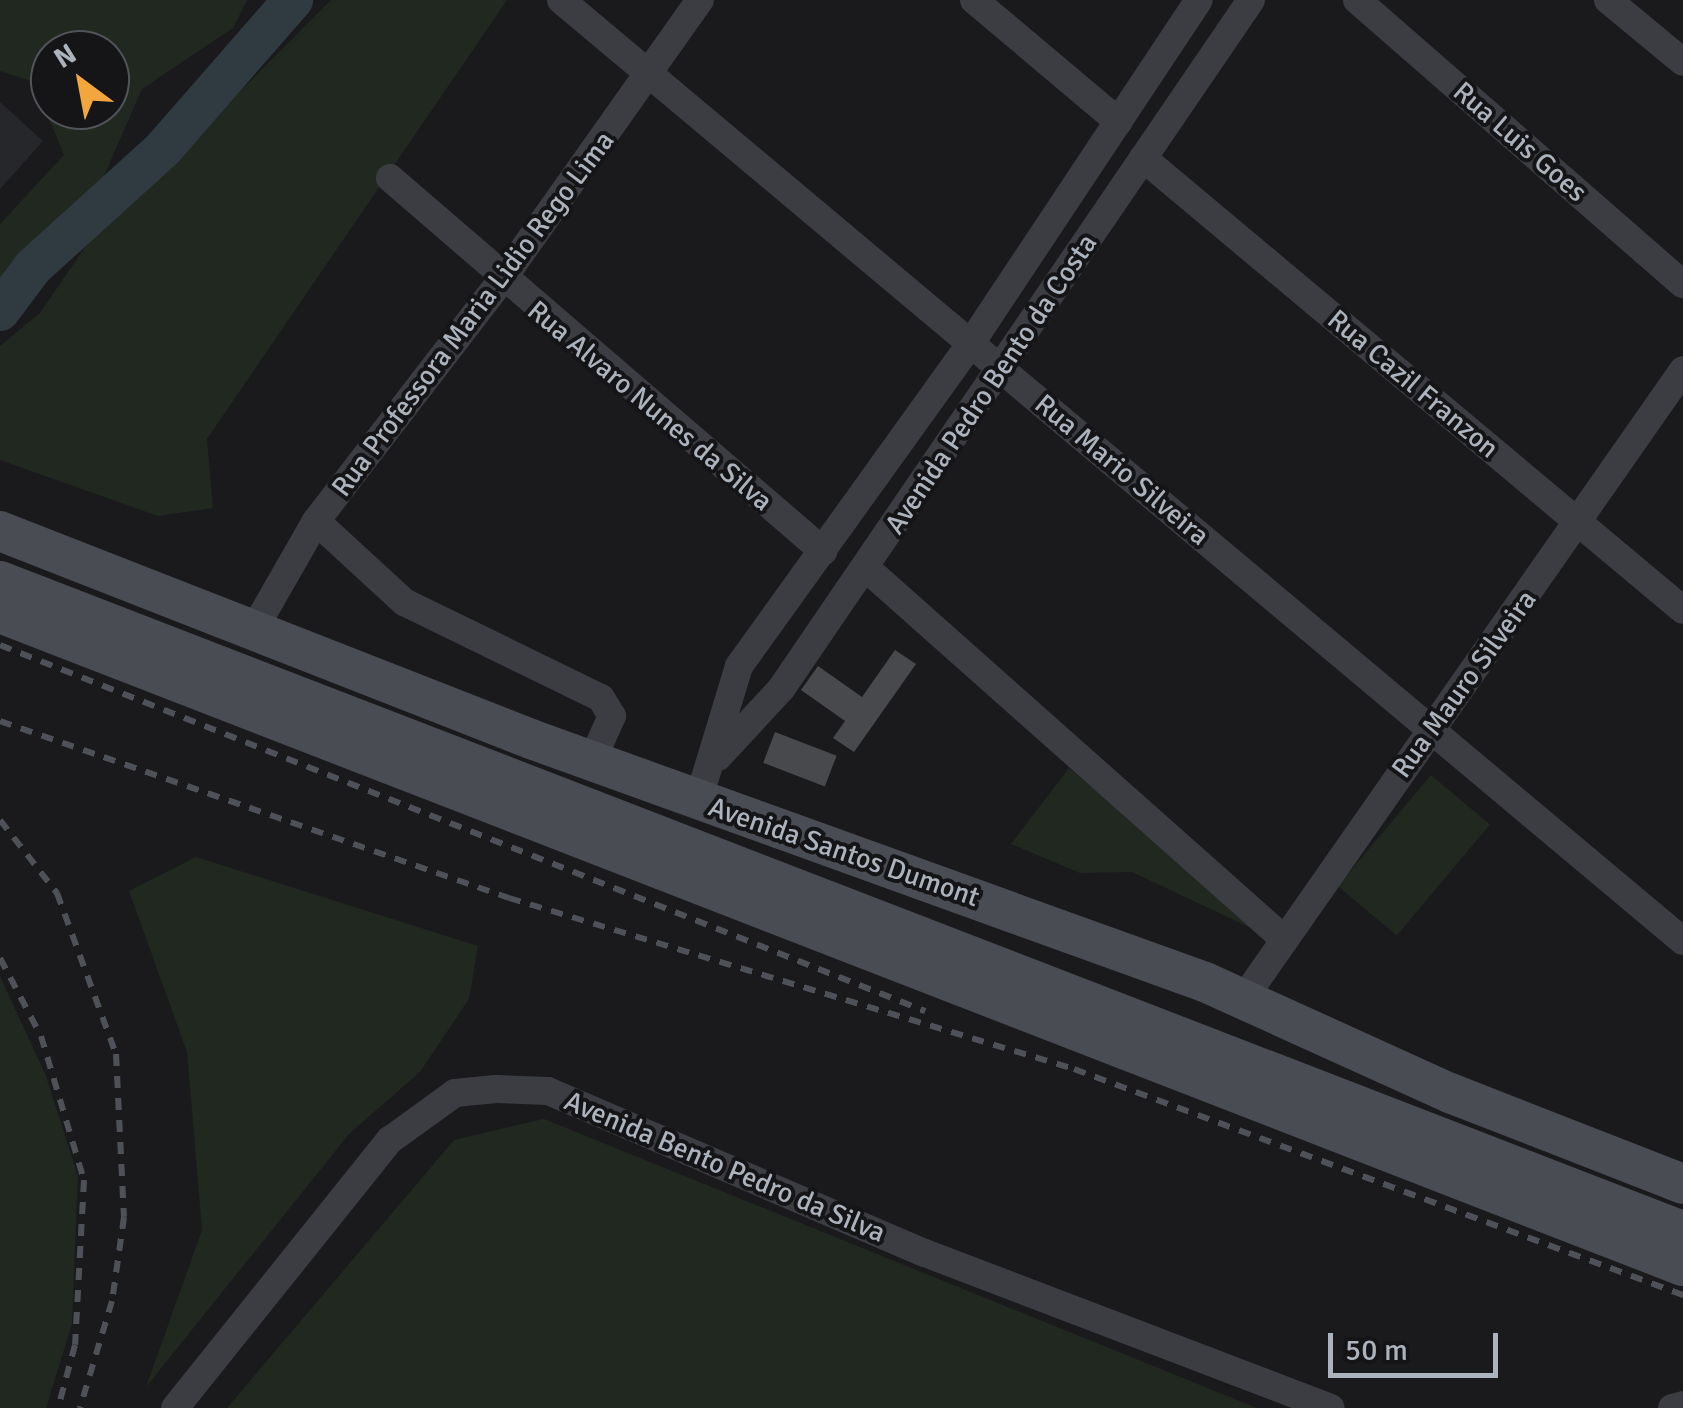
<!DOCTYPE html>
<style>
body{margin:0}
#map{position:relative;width:1683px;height:1408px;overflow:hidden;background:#1a1a1d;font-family:Signika,sans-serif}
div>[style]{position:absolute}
.built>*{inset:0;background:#26272a}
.green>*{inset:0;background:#202820;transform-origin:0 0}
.river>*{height:40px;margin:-20px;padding:0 20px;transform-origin:20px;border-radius:20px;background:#303b41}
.building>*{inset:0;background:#47494d;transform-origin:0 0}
.minor>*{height:28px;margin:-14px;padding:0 14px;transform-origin:14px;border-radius:14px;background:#3b3d42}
.secondary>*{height:40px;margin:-20px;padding:0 20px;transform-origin:20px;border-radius:20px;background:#494c52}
.rail>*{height:6px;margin-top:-3px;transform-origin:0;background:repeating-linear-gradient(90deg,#4e5157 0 12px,transparent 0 22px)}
span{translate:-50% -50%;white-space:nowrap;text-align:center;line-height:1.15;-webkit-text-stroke:8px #151518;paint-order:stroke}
.street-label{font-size:28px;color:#adb3bc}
.north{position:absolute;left:30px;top:30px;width:100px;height:100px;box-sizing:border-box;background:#151518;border:2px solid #52545a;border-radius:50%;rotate:328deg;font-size:28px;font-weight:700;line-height:40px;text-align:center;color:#adb3bc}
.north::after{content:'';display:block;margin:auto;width:35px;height:45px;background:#f3a63c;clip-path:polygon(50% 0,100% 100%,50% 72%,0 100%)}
.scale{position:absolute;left:1328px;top:1333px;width:170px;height:45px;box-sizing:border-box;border:5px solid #adb3bc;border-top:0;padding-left:12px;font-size:30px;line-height:35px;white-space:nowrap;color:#adb3bc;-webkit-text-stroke:8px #151518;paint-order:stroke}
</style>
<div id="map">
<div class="built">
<div style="clip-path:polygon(0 102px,43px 141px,0 189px)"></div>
</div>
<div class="green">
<div style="clip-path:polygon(evenodd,0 0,247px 0,233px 28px,142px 89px,87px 215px,0 301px,0 224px,64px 155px,34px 82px,0 71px,0 0,50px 50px,110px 50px,110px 110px,50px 110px,50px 50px)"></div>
<div style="clip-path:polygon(331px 0,507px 0,207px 439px,213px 508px,158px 516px,0 460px,0 346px,40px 313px,85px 247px)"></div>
<div style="clip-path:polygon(1069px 768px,1254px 922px,1251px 928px,1132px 872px,1080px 873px,1011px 844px)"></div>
<div style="left:1431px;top:775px;width:77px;height:145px;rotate:40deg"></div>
<div style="clip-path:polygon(196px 857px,478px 946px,469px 999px,420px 1072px,349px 1134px,146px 1387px,202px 1230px,187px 1052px,129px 891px)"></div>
<div style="clip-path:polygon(0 976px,46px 1076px,78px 1176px,72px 1324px,46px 1408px,0 1408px)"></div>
<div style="clip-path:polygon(543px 1119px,544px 1119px,1257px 1408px,227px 1408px,454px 1140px)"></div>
</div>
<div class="river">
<div style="left:0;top:311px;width:55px;rotate:-53.1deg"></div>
<div style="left:33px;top:267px;width:176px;rotate:-42.2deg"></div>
<div style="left:163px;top:149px;width:198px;rotate:-48.9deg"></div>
</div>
<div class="building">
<div style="clip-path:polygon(895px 650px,916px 664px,854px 752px,833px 738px,845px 721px,801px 690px,818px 666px,862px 697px)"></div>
<div style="left:775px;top:732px;width:66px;height:33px;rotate:21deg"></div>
</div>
<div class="minor">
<div style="left:561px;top:0;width:1464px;rotate:39.99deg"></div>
<div style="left:974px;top:0;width:189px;rotate:40.1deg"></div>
<div style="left:1357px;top:0;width:432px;rotate:41.1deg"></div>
<div style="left:1608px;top:0;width:97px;rotate:39.6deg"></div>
<div style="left:1143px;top:158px;width:704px;rotate:39.93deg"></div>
<div style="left:390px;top:178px;width:572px;rotate:40.74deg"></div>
<div style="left:316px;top:521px;width:120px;rotate:42.6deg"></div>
<div style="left:404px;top:602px;width:219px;rotate:26deg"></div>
<div style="left:601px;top:698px;width:21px;rotate:59deg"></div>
<div style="left:612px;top:716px;width:48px;rotate:114.4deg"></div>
<div style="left:866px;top:568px;width:560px;rotate:41.6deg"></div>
<div style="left:253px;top:631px;width:127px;rotate:-60.2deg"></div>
<div style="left:316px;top:521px;width:303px;rotate:-52.4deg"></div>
<div style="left:501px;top:281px;width:344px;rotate:-54.7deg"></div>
<div style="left:718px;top:757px;width:93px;rotate:-47.2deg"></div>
<div style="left:781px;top:689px;width:834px;rotate:-55.7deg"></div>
<div style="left:698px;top:801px;width:141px;rotate:-73.1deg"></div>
<div style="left:739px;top:666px;width:394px;rotate:-54.3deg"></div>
<div style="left:969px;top:346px;width:415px;rotate:-56.4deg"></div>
<div style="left:1244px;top:998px;width:766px;rotate:-55.04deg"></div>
<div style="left:175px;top:1408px;width:344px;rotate:-51.3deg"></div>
<div style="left:390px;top:1140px;width:80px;rotate:-35.9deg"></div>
<div style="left:455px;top:1093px;width:41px;rotate:-5.6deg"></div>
<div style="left:496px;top:1089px;width:52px;rotate:2.2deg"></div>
<div style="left:548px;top:1091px;width:410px;rotate:23.3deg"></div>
<div style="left:925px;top:1253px;width:434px;rotate:20.9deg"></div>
<div style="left:1672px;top:1408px;width:11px;rotate:-15deg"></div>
</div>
<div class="secondary">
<div style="left:0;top:531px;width:570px;rotate:21.39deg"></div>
<div style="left:531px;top:739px;width:716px;rotate:19.83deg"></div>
<div style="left:1205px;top:982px;width:269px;rotate:24.4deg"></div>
<div style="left:1450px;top:1093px;width:250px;rotate:21.3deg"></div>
<div style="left:0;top:581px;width:1804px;rotate:21.12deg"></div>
<div style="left:0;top:613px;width:1805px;rotate:21.21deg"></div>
</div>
<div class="rail">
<div style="left:0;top:645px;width:995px;rotate:21.59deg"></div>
<div style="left:0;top:721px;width:539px;rotate:19.17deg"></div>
<div style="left:509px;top:898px;width:590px;rotate:16.84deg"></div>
<div style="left:1074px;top:1069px;width:650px;rotate:20.36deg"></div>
<div style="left:0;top:820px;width:93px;rotate:52deg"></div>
<div style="left:57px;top:893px;width:171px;rotate:69.9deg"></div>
<div style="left:116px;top:1054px;width:163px;rotate:87.2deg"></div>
<div style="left:124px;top:1217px;width:85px;rotate:98.1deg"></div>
<div style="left:112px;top:1301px;width:112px;rotate:106.7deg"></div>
<div style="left:0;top:958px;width:88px;rotate:62.3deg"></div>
<div style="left:41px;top:1036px;width:150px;rotate:73.4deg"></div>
<div style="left:84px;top:1180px;width:165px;rotate:93.1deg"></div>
<div style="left:75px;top:1345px;width:65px;rotate:105.1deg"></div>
</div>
<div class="street-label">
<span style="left:1520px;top:142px;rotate:41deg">Rua Luis Goes</span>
<span style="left:473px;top:314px;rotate:-53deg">Rua Professora Maria Lidio Rego Lima</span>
<span style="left:991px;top:384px;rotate:-56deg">Avenida Pedro Bento da Costa</span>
<span style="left:1413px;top:384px;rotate:40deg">Rua Cazil Franzon</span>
<span style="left:650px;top:406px;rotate:40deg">Rua Alvaro Nunes da Silva</span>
<span style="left:1122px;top:470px;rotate:40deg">Rua Mario Silveira</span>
<span style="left:1464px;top:684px;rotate:-54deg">Rua Mauro Silveira</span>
<span style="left:844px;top:852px;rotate:19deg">Avenida Santos Dumont</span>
<span style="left:725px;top:1167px;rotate:23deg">Avenida Bento Pedro da Silva</span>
</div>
<div class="north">N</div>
<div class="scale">50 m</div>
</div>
